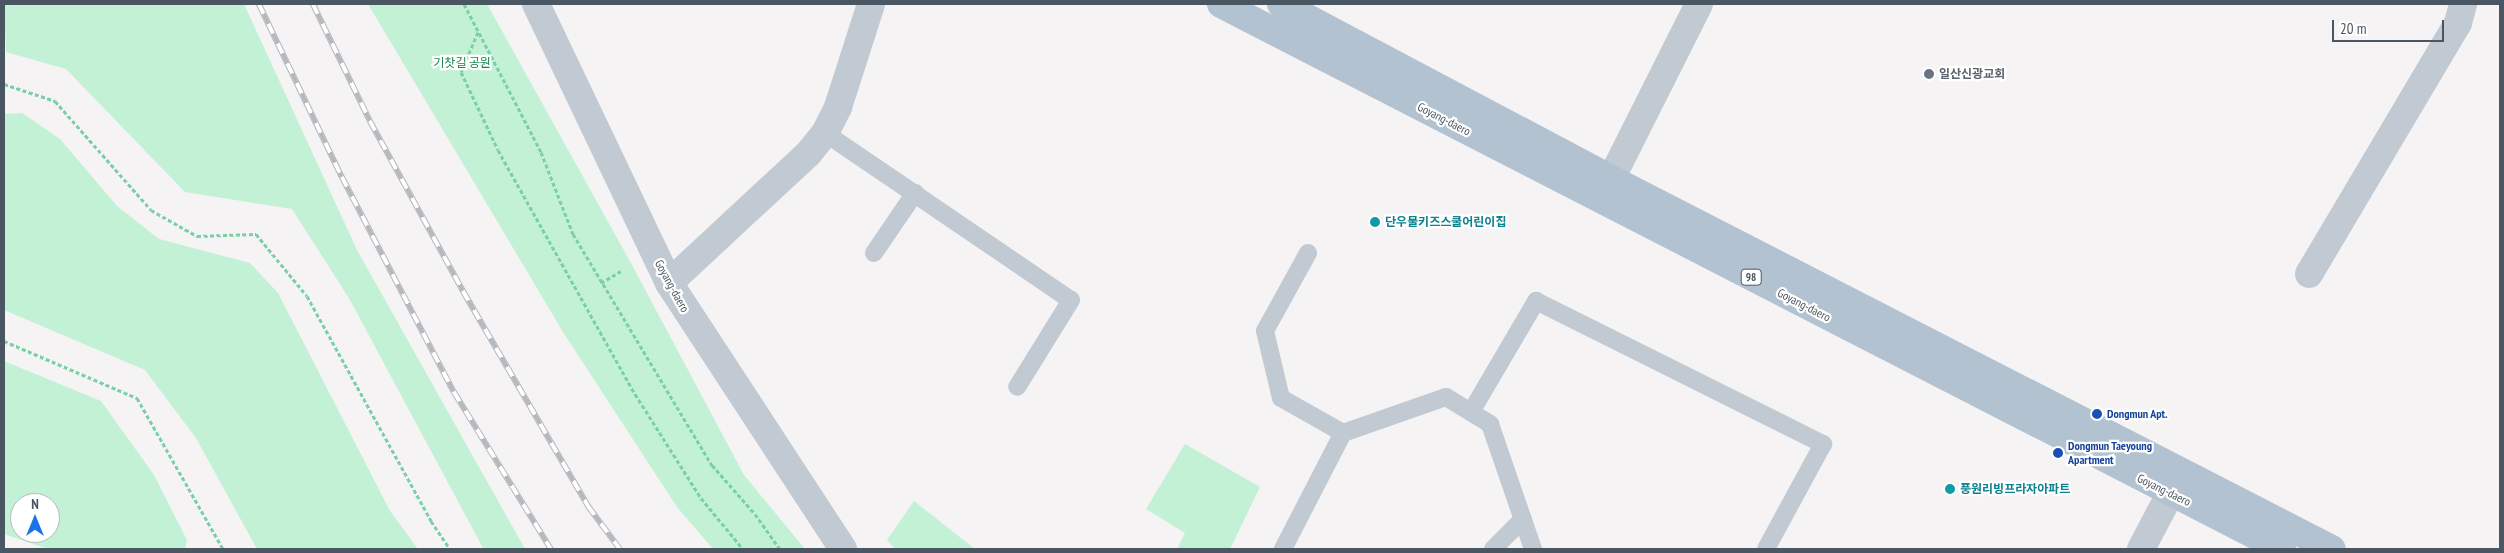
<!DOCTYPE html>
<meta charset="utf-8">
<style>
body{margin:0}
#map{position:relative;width:2504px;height:553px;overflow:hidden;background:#f5f3f3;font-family:"PT Sans Narrow","Noto Sans KR",sans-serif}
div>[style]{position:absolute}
.green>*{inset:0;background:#c3f1d5}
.path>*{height:3px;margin-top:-1.5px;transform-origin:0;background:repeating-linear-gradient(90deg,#7ad0a6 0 4px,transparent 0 6.5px)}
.lane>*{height:18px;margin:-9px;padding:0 9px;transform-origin:9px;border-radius:9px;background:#c1cad2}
.street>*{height:28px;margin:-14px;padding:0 14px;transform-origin:14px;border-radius:14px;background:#c1cad2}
.primary>*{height:28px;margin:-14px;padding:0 14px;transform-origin:14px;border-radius:14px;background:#b3c2d1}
.rail>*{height:5.5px;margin-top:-2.75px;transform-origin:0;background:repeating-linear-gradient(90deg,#fff 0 11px,#b5b8bd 0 22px);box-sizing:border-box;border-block:1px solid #b5b8bd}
.dots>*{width:14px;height:14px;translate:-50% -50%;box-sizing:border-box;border:2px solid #fff;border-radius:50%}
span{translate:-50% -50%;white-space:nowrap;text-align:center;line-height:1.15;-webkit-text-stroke:4.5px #fff;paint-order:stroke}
.shield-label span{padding:1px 4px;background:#fff;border:1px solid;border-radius:4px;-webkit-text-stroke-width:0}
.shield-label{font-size:11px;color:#4a5661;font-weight:700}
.park-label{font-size:12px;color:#17864f}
.worship-label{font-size:12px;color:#5b616d;font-weight:700}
.left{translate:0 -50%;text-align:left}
.street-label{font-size:12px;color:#4a5661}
.culture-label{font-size:12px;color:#0d838f;font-weight:700}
.transit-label{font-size:12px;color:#164399;font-weight:700}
.frame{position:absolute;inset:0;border:5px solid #4a5661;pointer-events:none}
.north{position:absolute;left:10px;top:493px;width:50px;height:50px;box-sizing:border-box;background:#fff;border:1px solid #b7bbc0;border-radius:50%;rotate:0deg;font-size:14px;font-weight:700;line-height:20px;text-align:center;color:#4a5661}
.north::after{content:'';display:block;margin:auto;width:18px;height:22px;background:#1a73e8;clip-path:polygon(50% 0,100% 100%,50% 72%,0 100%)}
.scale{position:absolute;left:2332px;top:20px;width:112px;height:22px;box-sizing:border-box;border:2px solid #4a5661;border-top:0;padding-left:6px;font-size:15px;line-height:18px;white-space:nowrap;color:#4a5661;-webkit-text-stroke:4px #fff;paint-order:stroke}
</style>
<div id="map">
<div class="green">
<div style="clip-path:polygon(4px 4px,244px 4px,357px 250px,525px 549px,483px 548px,350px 300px,292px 209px,185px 192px,66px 69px,6px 52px)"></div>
<div style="clip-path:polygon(368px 4px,487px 4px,632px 265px,744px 475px,805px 549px,713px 549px,677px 507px,563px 332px)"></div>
<div style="clip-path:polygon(22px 113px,60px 139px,117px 206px,159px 239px,250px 263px,278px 293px,390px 511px,418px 549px,257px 549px,196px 438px,145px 370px,4px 310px,4px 114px)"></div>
<div style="clip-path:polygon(evenodd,4px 361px,101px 401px,154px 475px,187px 540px,185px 549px,48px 549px,4px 534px,4px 361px,20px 503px,50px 503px,50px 533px,20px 533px,20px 503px)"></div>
<div style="clip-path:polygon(1185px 444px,1260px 487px,1230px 549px,1177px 549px,1185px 533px,1146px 509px)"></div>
<div style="clip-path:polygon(914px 501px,975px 549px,895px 549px,887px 540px)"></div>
</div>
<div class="path">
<div style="left:464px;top:4px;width:167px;rotate:62.5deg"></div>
<div style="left:541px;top:152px;width:88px;rotate:68.7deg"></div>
<div style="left:573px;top:234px;width:270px;rotate:59deg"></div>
<div style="left:712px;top:465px;width:65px;rotate:48.7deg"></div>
<div style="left:755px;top:514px;width:43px;rotate:54.5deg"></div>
<div style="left:478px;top:32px;width:43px;rotate:113deg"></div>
<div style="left:461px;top:72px;width:86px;rotate:64.6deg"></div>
<div style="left:498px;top:150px;width:280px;rotate:60.7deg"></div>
<div style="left:635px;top:394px;width:123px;rotate:57.6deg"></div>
<div style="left:701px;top:498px;width:66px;rotate:50.5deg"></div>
<div style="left:4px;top:84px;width:54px;rotate:18.4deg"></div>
<div style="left:55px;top:101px;width:145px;rotate:48.6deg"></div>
<div style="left:151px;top:210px;width:53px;rotate:29.5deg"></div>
<div style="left:197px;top:236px;width:59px;rotate:-1.9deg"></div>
<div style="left:256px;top:234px;width:80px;rotate:50.6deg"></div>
<div style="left:307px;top:296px;width:257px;rotate:61.1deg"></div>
<div style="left:431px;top:521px;width:34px;rotate:56deg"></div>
<div style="left:601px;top:283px;width:23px;rotate:-31deg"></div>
<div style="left:4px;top:341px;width:145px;rotate:23.2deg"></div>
<div style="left:137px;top:398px;width:174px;rotate:60.3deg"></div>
</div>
<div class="lane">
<div style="left:825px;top:133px;width:297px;rotate:34.2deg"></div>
<div style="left:1071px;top:300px;width:102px;rotate:121.8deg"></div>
<div style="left:874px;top:253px;width:73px;rotate:-55.7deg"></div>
<div style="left:1308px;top:253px;width:89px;rotate:118.9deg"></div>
<div style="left:1265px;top:331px;width:69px;rotate:76.6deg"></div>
<div style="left:1281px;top:398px;width:71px;rotate:29.4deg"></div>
<div style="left:1343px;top:433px;width:109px;rotate:-19.3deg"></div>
<div style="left:1446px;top:397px;width:52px;rotate:31.5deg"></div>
<div style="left:1490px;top:424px;width:132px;rotate:71deg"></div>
<div style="left:1471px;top:412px;width:129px;rotate:-59.6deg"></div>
<div style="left:1536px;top:301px;width:321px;rotate:26.5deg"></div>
<div style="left:1823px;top:444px;width:119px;rotate:118.5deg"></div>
<div style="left:1283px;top:549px;width:131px;rotate:-62.7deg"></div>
<div style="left:1493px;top:549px;width:42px;rotate:-45deg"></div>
</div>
<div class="street">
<div style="left:536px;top:4px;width:309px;rotate:64.5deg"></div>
<div style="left:669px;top:283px;width:318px;rotate:56.8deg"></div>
<div style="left:1611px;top:179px;width:196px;rotate:-63.3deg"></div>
<div style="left:2309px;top:274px;width:292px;rotate:-59.3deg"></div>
<div style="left:2458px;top:23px;width:20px;rotate:-75deg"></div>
<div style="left:669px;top:283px;width:190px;rotate:-42.9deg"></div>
<div style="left:808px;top:154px;width:27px;rotate:-51deg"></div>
<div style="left:825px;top:133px;width:29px;rotate:-63deg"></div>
<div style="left:838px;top:107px;width:108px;rotate:-72.2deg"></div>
<div style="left:2141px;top:549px;width:86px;rotate:-62.2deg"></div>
</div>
<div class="primary">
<div style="left:1221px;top:4px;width:1193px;rotate:27.19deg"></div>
<div style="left:1281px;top:4px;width:374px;rotate:27.9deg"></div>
<div style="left:1611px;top:179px;width:810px;rotate:27.17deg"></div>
</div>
<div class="rail">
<div style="left:259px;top:4px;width:192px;rotate:64.4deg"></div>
<div style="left:342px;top:177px;width:242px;rotate:62.5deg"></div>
<div style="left:454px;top:392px;width:185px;rotate:58.3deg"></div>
<div style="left:313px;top:4px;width:130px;rotate:64deg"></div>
<div style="left:370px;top:121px;width:194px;rotate:61.3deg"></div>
<div style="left:463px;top:291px;width:249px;rotate:59.8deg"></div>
<div style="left:588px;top:506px;width:54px;rotate:53.3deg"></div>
</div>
<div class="dots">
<div style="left:1929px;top:74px;background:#6b7280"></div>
<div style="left:1375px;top:222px;background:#0f9aa8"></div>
<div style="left:2097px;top:414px;background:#1a4fb4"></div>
<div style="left:2058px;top:453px;background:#1a4fb4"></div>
<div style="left:1950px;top:489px;background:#0f9aa8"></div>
</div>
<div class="shield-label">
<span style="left:1751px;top:277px">98</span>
</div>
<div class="park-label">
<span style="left:462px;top:63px">기찻길 공원</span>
</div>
<div class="worship-label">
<span class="left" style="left:1939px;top:74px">일산신광교회</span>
</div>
<div class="street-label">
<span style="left:1444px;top:119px;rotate:27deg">Goyang-daero</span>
<span style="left:672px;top:286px;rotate:61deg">Goyang-daero</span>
<span style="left:1804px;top:305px;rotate:27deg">Goyang-daero</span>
<span style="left:2164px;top:490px;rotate:26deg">Goyang-daero</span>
</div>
<div class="culture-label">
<span class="left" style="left:1385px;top:222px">단우물키즈스쿨어린이집</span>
<span class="left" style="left:1960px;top:489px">풍원리빙프라자아파트</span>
</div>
<div class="transit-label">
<span class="left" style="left:2107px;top:414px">Dongmun Apt.</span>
<span class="left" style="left:2068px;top:453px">Dongmun Taeyoung<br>Apartment</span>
</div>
<div class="frame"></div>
<div class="north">N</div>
<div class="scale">20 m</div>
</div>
